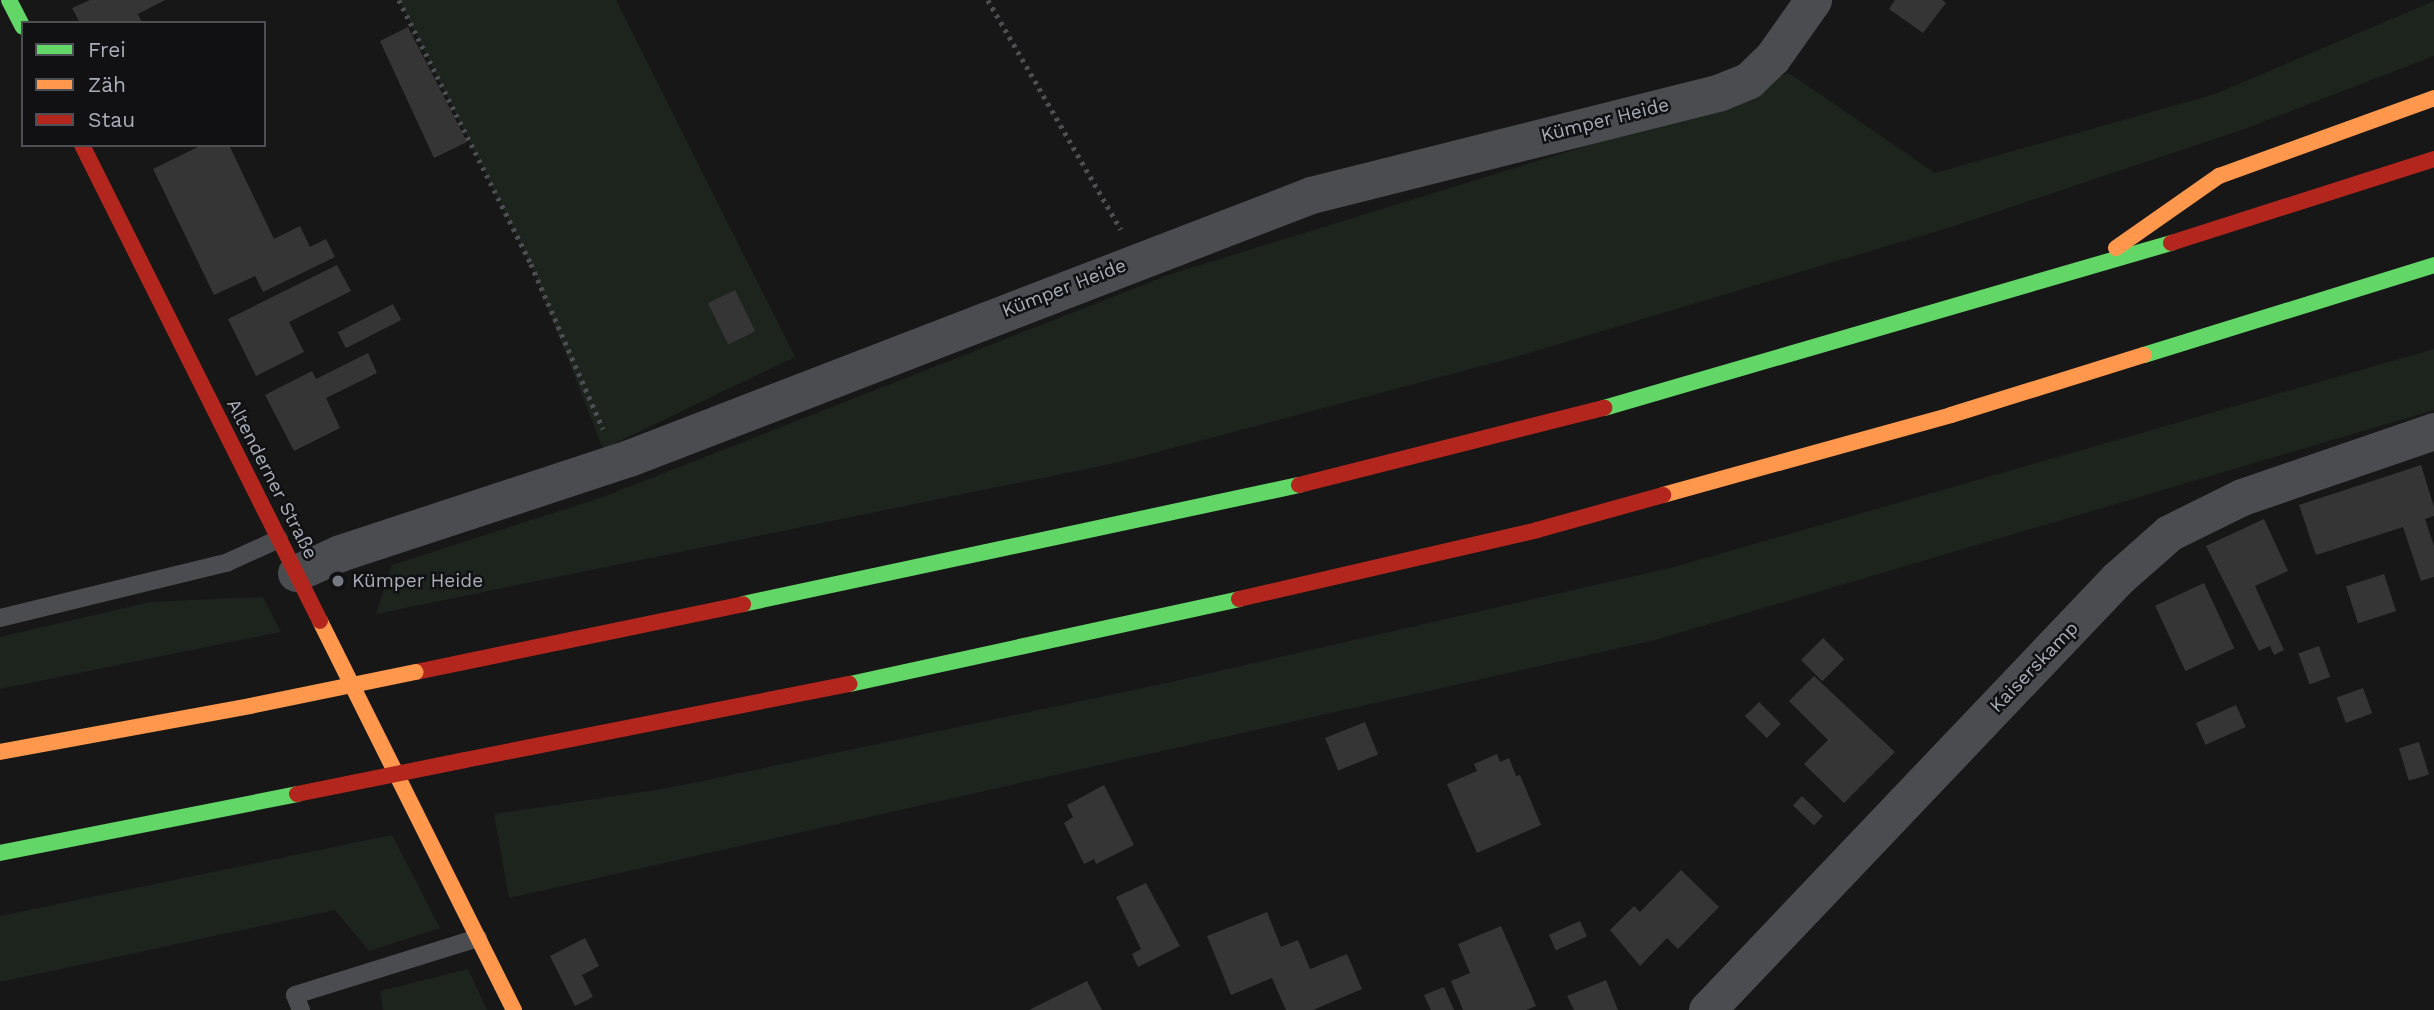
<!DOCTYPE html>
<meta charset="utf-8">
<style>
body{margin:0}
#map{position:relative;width:2434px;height:1010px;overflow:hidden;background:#171717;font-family:"Work Sans",sans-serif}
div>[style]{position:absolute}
.green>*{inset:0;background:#1d241e}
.building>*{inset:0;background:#353536;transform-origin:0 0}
.path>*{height:4.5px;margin-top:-2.25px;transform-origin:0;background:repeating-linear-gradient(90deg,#4d4e52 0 3.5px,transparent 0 8.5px)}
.lane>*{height:18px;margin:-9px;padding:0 9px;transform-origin:9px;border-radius:9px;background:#4b4c50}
.street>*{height:37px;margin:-18.5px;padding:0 18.5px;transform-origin:18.5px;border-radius:18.5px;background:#4b4c50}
.fast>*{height:16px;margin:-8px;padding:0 8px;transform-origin:8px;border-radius:8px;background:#63d668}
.slow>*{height:16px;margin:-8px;padding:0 8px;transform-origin:8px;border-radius:8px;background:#ff974d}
.jam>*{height:16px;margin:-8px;padding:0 8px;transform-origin:8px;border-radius:8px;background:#b3261e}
.slow-bridge>*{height:16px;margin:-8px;padding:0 8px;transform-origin:8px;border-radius:8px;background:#ff974d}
.jam-bridge>*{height:16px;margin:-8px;padding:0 8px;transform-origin:8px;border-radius:8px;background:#b3261e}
.dots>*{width:19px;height:19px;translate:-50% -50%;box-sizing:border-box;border:4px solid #111113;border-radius:50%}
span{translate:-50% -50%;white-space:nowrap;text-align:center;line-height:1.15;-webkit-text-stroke:5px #111113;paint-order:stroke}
.street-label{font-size:19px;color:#a8adb8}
.poi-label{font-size:19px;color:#a8adb8}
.left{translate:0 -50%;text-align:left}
.legend{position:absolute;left:21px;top:21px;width:245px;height:126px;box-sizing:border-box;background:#111113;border:2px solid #4d4f55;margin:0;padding:9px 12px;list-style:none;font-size:21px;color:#a8adb8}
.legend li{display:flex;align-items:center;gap:14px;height:35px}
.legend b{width:35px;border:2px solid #4d4f55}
</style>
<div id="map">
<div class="green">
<div style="clip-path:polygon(399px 0,616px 0,795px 357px,603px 449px,531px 264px)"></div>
<div style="clip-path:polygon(2434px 1px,2434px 56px,2247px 128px,1951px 227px,1512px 358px,1120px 462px,376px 614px,392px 565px,603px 497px,1171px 274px,1586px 146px,1789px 73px,1935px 173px,2215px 94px)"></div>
<div style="clip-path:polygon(2434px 349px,2434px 410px,1655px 640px,509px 898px,494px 814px,669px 788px,1171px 682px,1674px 567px)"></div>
<div style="clip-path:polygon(263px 597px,281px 632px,0 689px,0 637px,150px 602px)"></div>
<div style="clip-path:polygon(392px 835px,440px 928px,369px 951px,335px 910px,0 982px,0 916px)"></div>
<div style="clip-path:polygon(468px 969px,487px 1010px,383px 1010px,380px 991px)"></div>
</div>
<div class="building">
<div style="clip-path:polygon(90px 0,165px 0,138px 14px,142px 23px,80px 23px,72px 8px)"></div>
<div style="clip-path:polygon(1895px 0,1942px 0,1946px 3px,1923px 33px,1889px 9px)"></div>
<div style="clip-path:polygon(408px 27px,467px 142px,434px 158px,380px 41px)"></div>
<div style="clip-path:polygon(202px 145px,229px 145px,274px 239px,300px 226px,310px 247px,326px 239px,335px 257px,263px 292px,255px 276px,214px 295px,153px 169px)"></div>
<div style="clip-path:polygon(337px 265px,351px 291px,289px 322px,304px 352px,256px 376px,228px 319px)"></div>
<div style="left:735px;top:290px;width:46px;height:30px;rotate:64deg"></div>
<div style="left:393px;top:304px;width:18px;height:62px;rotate:63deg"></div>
<div style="clip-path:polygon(368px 353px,377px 373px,326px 398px,340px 428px,294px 451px,265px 395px,312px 371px,316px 379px)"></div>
<div style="clip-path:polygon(2421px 465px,2434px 507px,2434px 516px,2425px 519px,2434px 546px,2434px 577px,2421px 581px,2403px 527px,2316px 555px,2299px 505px)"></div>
<div style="clip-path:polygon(2264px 519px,2288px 571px,2255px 586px,2284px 650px,2274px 655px,2270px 646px,2259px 651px,2206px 546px)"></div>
<div style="left:2384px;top:574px;width:39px;height:40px;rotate:72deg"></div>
<div style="left:2204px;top:583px;width:72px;height:54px;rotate:65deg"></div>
<div style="left:1823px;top:638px;width:30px;height:31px;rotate:45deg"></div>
<div style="left:2319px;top:646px;width:33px;height:22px;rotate:70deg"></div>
<div style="clip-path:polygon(1814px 676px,1895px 752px,1844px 803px,1804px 764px,1828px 740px,1789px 701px)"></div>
<div style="left:2363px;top:688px;width:27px;height:28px;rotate:70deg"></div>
<div style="left:1759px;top:702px;width:31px;height:20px;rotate:45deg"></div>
<div style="left:2236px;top:705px;width:24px;height:44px;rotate:66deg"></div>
<div style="left:1365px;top:722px;width:35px;height:43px;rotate:68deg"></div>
<div style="left:2419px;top:742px;width:34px;height:21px;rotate:73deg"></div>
<div style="clip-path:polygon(1497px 754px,1500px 762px,1509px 758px,1516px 776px,1520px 775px,1541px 825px,1477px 853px,1447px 784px,1477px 771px,1474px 764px)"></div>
<div style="clip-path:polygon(1104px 785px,1134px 845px,1096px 864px,1094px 859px,1084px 864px,1064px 823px,1073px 817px,1067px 805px)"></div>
<div style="left:1802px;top:796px;width:29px;height:13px;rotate:44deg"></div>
<div style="clip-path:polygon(1681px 870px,1719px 907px,1678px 949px,1667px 938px,1640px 966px,1610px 930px,1634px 906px,1640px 912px)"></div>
<div style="clip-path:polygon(1146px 883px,1180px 946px,1138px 967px,1132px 954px,1141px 949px,1116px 897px)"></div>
<div style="clip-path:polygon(1267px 912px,1281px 947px,1298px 940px,1310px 969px,1347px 954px,1362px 989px,1313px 1010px,1286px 1010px,1272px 978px,1231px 995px,1207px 936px)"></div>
<div style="left:1580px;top:921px;width:17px;height:34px;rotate:66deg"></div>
<div style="clip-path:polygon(1501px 926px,1536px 1006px,1526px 1010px,1463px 1010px,1451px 981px,1470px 973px,1458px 944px)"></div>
<div style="clip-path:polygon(585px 938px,599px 966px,582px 975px,593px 997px,575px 1006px,550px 956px)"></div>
<div style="clip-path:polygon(1606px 980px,1618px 1010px,1574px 1010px,1567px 996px)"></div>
<div style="clip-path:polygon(1087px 981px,1102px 1010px,1029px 1010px)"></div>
<div style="clip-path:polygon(1444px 987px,1454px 1010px,1431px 1010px,1424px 995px)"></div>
</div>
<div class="path">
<div style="left:399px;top:0;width:295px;rotate:63.4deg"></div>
<div style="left:531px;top:264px;width:180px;rotate:66.4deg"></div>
<div style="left:988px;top:0;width:265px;rotate:59.9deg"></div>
</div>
<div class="lane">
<div style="left:0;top:618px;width:233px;rotate:-13.7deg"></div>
<div style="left:226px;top:563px;width:58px;rotate:-24.4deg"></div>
<div style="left:301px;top:1010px;width:16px;rotate:-112deg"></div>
<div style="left:295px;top:995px;width:192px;rotate:-17.3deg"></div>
</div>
<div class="street">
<div style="left:296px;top:573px;width:48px;rotate:-24.4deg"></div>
<div style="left:340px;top:553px;width:304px;rotate:-18.2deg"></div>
<div style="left:629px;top:458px;width:731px;rotate:-21.09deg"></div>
<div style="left:1311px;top:195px;width:422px;rotate:-14.1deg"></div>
<div style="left:1720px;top:92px;width:31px;rotate:-22deg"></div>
<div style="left:1749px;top:80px;width:32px;rotate:-44deg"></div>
<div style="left:1772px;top:58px;width:71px;rotate:-54.7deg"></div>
<div style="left:1707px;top:1010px;width:595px;rotate:-46.43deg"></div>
<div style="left:2117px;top:579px;width:69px;rotate:-41.5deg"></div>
<div style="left:2169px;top:533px;width:81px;rotate:-26.3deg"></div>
<div style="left:2242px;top:497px;width:203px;rotate:-19deg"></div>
</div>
<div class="fast">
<div style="left:9px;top:0;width:30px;rotate:63deg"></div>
<div style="left:2144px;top:355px;width:304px;rotate:-17.2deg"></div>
<div style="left:1604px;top:408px;width:591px;rotate:-16.23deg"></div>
<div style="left:743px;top:604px;width:569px;rotate:-12.08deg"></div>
<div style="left:850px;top:684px;width:398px;rotate:-12.3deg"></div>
<div style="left:0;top:853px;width:303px;rotate:-11.2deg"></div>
</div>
<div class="slow">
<div style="left:2116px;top:248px;width:126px;rotate:-35deg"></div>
<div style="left:2219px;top:176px;width:229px;rotate:-19.9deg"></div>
<div style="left:1663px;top:495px;width:299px;rotate:-15.5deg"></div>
<div style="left:1951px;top:415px;width:202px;rotate:-17.3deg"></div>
<div style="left:320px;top:621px;width:435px;rotate:63.5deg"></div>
<div style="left:0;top:752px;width:254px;rotate:-10.4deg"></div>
</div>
<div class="jam">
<div style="left:82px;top:145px;width:532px;rotate:63.43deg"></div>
<div style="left:2171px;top:243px;width:276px;rotate:-17.7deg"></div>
<div style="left:1299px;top:485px;width:315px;rotate:-14.2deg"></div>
<div style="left:1239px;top:599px;width:306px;rotate:-13deg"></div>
<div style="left:1537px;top:530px;width:131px;rotate:-15.5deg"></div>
<div style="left:416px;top:672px;width:334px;rotate:-11.7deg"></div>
<div style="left:465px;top:760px;width:392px;rotate:-11.2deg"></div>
</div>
<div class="slow-bridge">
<div style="left:250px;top:706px;width:169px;rotate:-11.6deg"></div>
</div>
<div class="jam-bridge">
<div style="left:297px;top:794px;width:171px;rotate:-11.4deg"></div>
</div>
<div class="dots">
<div style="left:338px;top:581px;background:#757880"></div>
</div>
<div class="street-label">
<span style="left:1605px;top:120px;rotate:-14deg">Kümper Heide</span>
<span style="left:1064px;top:288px;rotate:-21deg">Kümper Heide</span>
<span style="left:272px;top:479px;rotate:63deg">Altenderner Straße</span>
<span style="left:2034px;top:667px;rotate:-46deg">Kaiserskamp</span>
</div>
<div class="poi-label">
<span class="left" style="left:352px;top:581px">Kümper Heide</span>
</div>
<ul class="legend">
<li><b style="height:9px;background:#63d668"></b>Frei</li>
<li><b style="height:9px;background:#ff974d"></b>Zäh</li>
<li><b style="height:9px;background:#b3261e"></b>Stau</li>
</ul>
</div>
